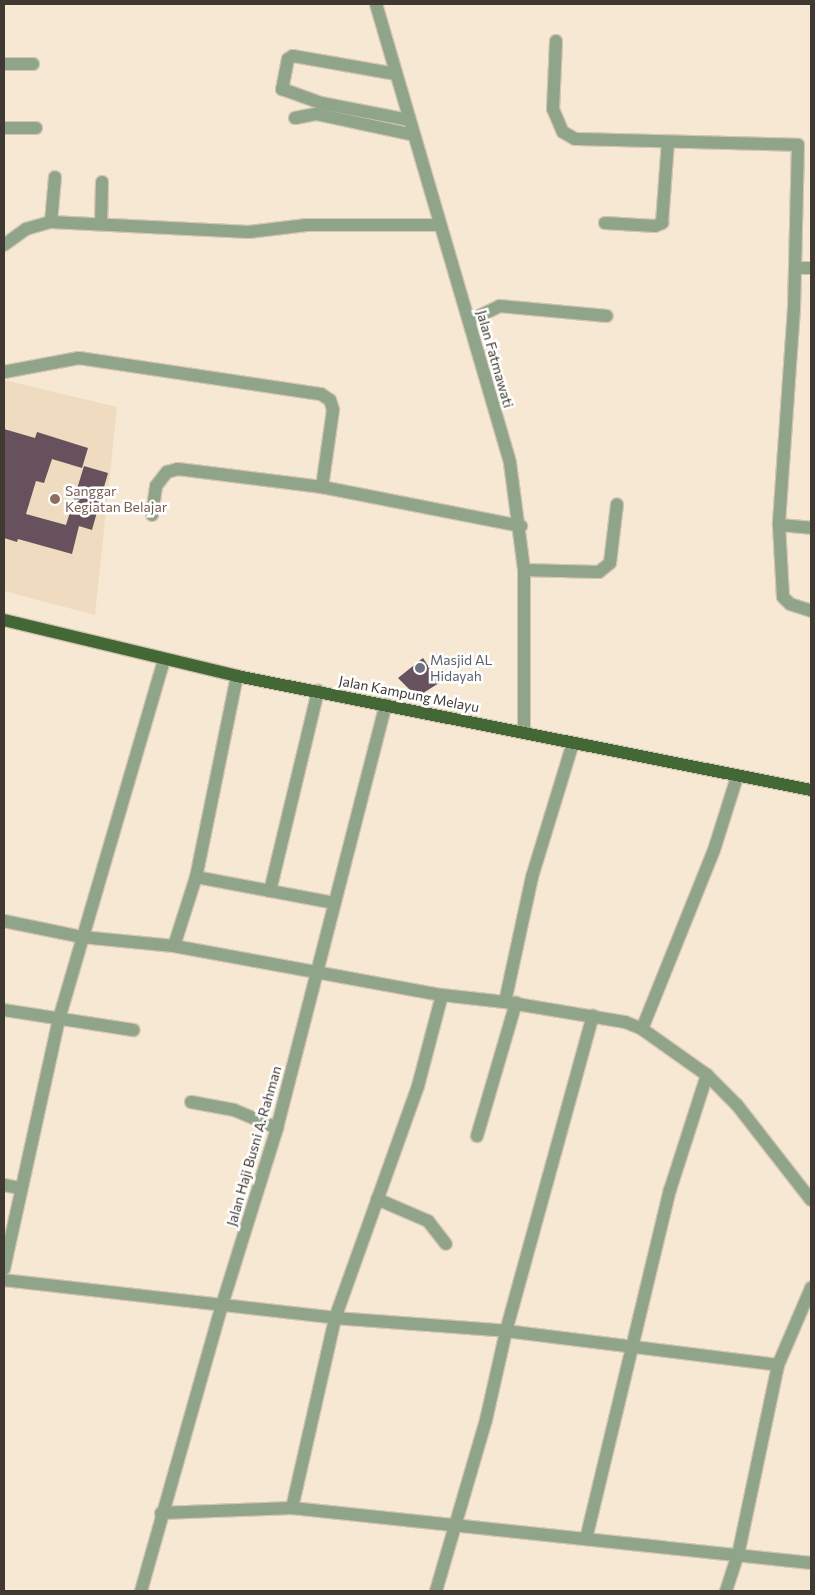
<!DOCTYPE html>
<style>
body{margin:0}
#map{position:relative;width:815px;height:1595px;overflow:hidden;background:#f7e8d3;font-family:Commissioner,sans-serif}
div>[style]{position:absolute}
.built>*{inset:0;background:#efdbc0}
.building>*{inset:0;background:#66515d}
.roads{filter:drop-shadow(1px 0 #d2c5b3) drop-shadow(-1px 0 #d2c5b3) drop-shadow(0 1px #d2c5b3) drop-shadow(0 -1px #d2c5b3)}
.minor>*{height:12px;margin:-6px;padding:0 6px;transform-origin:6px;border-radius:6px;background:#8fa488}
.major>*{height:12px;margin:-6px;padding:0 6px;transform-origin:6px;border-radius:6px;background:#436835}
.dots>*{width:14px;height:14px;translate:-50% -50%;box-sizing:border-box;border:2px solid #fff;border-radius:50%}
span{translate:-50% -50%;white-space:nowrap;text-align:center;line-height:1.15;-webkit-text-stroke:5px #fff;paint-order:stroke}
.street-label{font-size:14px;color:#3f3931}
.education-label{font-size:14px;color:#785e54}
.left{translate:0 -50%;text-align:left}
.worship-label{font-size:14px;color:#5b616d}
.frame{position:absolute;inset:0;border:5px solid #3f3931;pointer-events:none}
</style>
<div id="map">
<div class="built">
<div style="clip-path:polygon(4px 380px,117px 407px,95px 615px,4px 591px)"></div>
</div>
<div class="building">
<div style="clip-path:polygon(4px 429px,35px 438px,37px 432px,88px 448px,82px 468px,52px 459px,44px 483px,36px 481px,26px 514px,66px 525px,84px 466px,108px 473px,92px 530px,79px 526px,72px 554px,18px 539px,17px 542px,4px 538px)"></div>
<div style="clip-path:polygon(423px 658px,439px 683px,417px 697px,398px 678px)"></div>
</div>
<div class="roads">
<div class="minor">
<div style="left:376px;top:4px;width:478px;rotate:73.7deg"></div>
<div style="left:510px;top:463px;width:108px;rotate:82.5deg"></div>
<div style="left:524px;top:570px;width:163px;rotate:90deg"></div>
<div style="left:556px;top:41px;width:68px;rotate:92.5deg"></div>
<div style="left:553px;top:109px;width:25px;rotate:67deg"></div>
<div style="left:563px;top:132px;width:14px;rotate:30deg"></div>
<div style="left:575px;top:139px;width:223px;rotate:1.5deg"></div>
<div style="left:798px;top:145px;width:163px;rotate:91.4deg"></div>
<div style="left:794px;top:308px;width:218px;rotate:94deg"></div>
<div style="left:779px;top:525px;width:72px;rotate:86.8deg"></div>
<div style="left:783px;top:597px;width:10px;rotate:45deg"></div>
<div style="left:790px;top:604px;width:22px;rotate:18deg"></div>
<div style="left:4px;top:64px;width:29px"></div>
<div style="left:396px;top:74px;width:105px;rotate:-170.1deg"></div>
<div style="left:293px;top:56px;width:6px;rotate:149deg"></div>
<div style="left:288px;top:59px;width:31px;rotate:101deg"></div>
<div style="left:282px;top:89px;width:41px;rotate:19.7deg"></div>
<div style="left:321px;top:103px;width:90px;rotate:10.9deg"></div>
<div style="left:295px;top:118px;width:21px;rotate:-11deg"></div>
<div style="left:316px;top:114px;width:100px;rotate:12.1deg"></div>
<div style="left:4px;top:128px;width:32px"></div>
<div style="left:51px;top:222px;width:45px;rotate:-84.9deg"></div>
<div style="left:605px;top:223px;width:50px;rotate:3.4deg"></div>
<div style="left:655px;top:226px;width:8px;rotate:-23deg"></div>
<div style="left:662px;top:223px;width:81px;rotate:-85.8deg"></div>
<div style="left:101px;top:224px;width:42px;rotate:-88.6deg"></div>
<div style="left:4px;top:245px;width:27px;rotate:-36deg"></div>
<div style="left:26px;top:229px;width:26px;rotate:-16deg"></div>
<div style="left:51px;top:222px;width:198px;rotate:2.9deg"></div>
<div style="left:249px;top:232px;width:58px;rotate:-6.9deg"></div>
<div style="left:307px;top:225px;width:132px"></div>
<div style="left:795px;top:268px;width:16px"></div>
<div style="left:469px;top:321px;width:34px;rotate:-26deg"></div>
<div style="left:500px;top:306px;width:107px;rotate:5.3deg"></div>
<div style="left:4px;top:372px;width:76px;rotate:-10.6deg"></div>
<div style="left:79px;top:358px;width:245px;rotate:8.5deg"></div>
<div style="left:321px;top:394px;width:11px;rotate:34deg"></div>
<div style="left:330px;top:400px;width:10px;rotate:73deg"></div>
<div style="left:333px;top:410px;width:78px;rotate:98.1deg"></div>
<div style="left:152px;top:515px;width:29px;rotate:-82deg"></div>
<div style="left:156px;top:486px;width:18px;rotate:-52deg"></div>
<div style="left:167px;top:472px;width:11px;rotate:-15deg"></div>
<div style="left:178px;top:469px;width:145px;rotate:7.1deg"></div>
<div style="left:322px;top:487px;width:203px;rotate:11.1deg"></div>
<div style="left:779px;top:525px;width:32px;rotate:5deg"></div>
<div style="left:524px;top:570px;width:75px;rotate:1.5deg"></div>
<div style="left:599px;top:572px;width:14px;rotate:-39deg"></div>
<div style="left:610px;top:563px;width:59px;rotate:-83.2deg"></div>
<div style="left:237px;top:676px;width:205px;rotate:101.5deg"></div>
<div style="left:196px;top:877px;width:141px;rotate:10.6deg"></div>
<div style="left:270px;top:891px;width:206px;rotate:-76.5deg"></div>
<div style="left:4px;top:921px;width:80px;rotate:11.6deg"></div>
<div style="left:82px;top:937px;width:92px;rotate:5.6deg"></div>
<div style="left:174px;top:946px;width:72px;rotate:-72.3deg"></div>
<div style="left:174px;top:946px;width:272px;rotate:10.4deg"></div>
<div style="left:442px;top:995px;width:63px;rotate:6.3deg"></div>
<div style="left:505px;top:1002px;width:122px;rotate:9.5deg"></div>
<div style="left:625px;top:1022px;width:18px;rotate:22deg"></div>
<div style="left:642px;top:1029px;width:80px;rotate:35.3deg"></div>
<div style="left:707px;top:1075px;width:42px;rotate:45deg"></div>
<div style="left:737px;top:1105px;width:120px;rotate:52.1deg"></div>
<div style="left:505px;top:1002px;width:128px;rotate:-77.8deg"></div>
<div style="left:532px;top:877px;width:140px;rotate:-73deg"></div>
<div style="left:4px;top:1010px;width:131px;rotate:8.8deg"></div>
<div style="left:642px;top:1029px;width:193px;rotate:-68.1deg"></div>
<div style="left:714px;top:850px;width:77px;rotate:-72.5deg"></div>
<div style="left:191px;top:1102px;width:44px;rotate:10.5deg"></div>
<div style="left:234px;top:1110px;width:47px;rotate:22.7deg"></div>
<div style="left:477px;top:1136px;width:139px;rotate:-73.7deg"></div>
<div style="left:4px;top:1185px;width:16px;rotate:11deg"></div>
<div style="left:377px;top:1199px;width:56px;rotate:23.3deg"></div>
<div style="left:428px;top:1221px;width:29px;rotate:52deg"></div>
<div style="left:4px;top:1269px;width:256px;rotate:-77.6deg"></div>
<div style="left:59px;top:1019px;width:375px;rotate:-73.7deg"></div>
<div style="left:4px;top:1280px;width:333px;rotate:6.5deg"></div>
<div style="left:335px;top:1318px;width:171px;rotate:4.3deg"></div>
<div style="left:506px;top:1331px;width:274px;rotate:7.1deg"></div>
<div style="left:292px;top:1508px;width:195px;rotate:-77.2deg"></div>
<div style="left:335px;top:1318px;width:246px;rotate:-70.3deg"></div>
<div style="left:418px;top:1086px;width:94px;rotate:-75.2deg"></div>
<div style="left:161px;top:1513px;width:131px;rotate:-2.2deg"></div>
<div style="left:292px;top:1508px;width:522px;rotate:6.05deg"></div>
<div style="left:586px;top:1539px;width:359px;rotate:-76.5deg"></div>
<div style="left:670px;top:1190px;width:121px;rotate:-72.2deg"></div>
<div style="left:141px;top:1591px;width:297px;rotate:-74.2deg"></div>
<div style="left:222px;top:1305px;width:185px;rotate:-72.7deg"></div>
<div style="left:277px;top:1128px;width:437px;rotate:-75.6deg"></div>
<div style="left:436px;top:1591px;width:178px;rotate:-73.7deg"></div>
<div style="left:486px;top:1420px;width:91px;rotate:-77.3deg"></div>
<div style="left:506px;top:1331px;width:327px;rotate:-74.6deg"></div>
<div style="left:726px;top:1591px;width:38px;rotate:-72deg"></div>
<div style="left:738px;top:1555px;width:194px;rotate:-78.1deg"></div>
<div style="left:778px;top:1365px;width:84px;rotate:-66.8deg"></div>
</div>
<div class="major">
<div style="left:4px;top:620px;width:240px;rotate:13.5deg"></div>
<div style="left:237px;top:676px;width:585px;rotate:11.23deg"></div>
</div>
</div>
<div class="dots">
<div style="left:55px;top:499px;background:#8d6e63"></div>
<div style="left:420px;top:668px;background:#6b7280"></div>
</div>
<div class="street-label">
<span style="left:495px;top:359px;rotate:74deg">Jalan Fatmawati</span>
<span style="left:409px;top:694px;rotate:11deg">Jalan Kampung Melayu</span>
<span style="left:254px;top:1146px;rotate:-74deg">Jalan Haji Busni A. Rahman</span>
</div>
<div class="education-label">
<span class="left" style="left:65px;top:499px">Sanggar<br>Kegiatan Belajar</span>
</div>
<div class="worship-label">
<span class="left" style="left:430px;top:668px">Masjid AL<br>Hidayah</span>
</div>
<div class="frame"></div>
</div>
